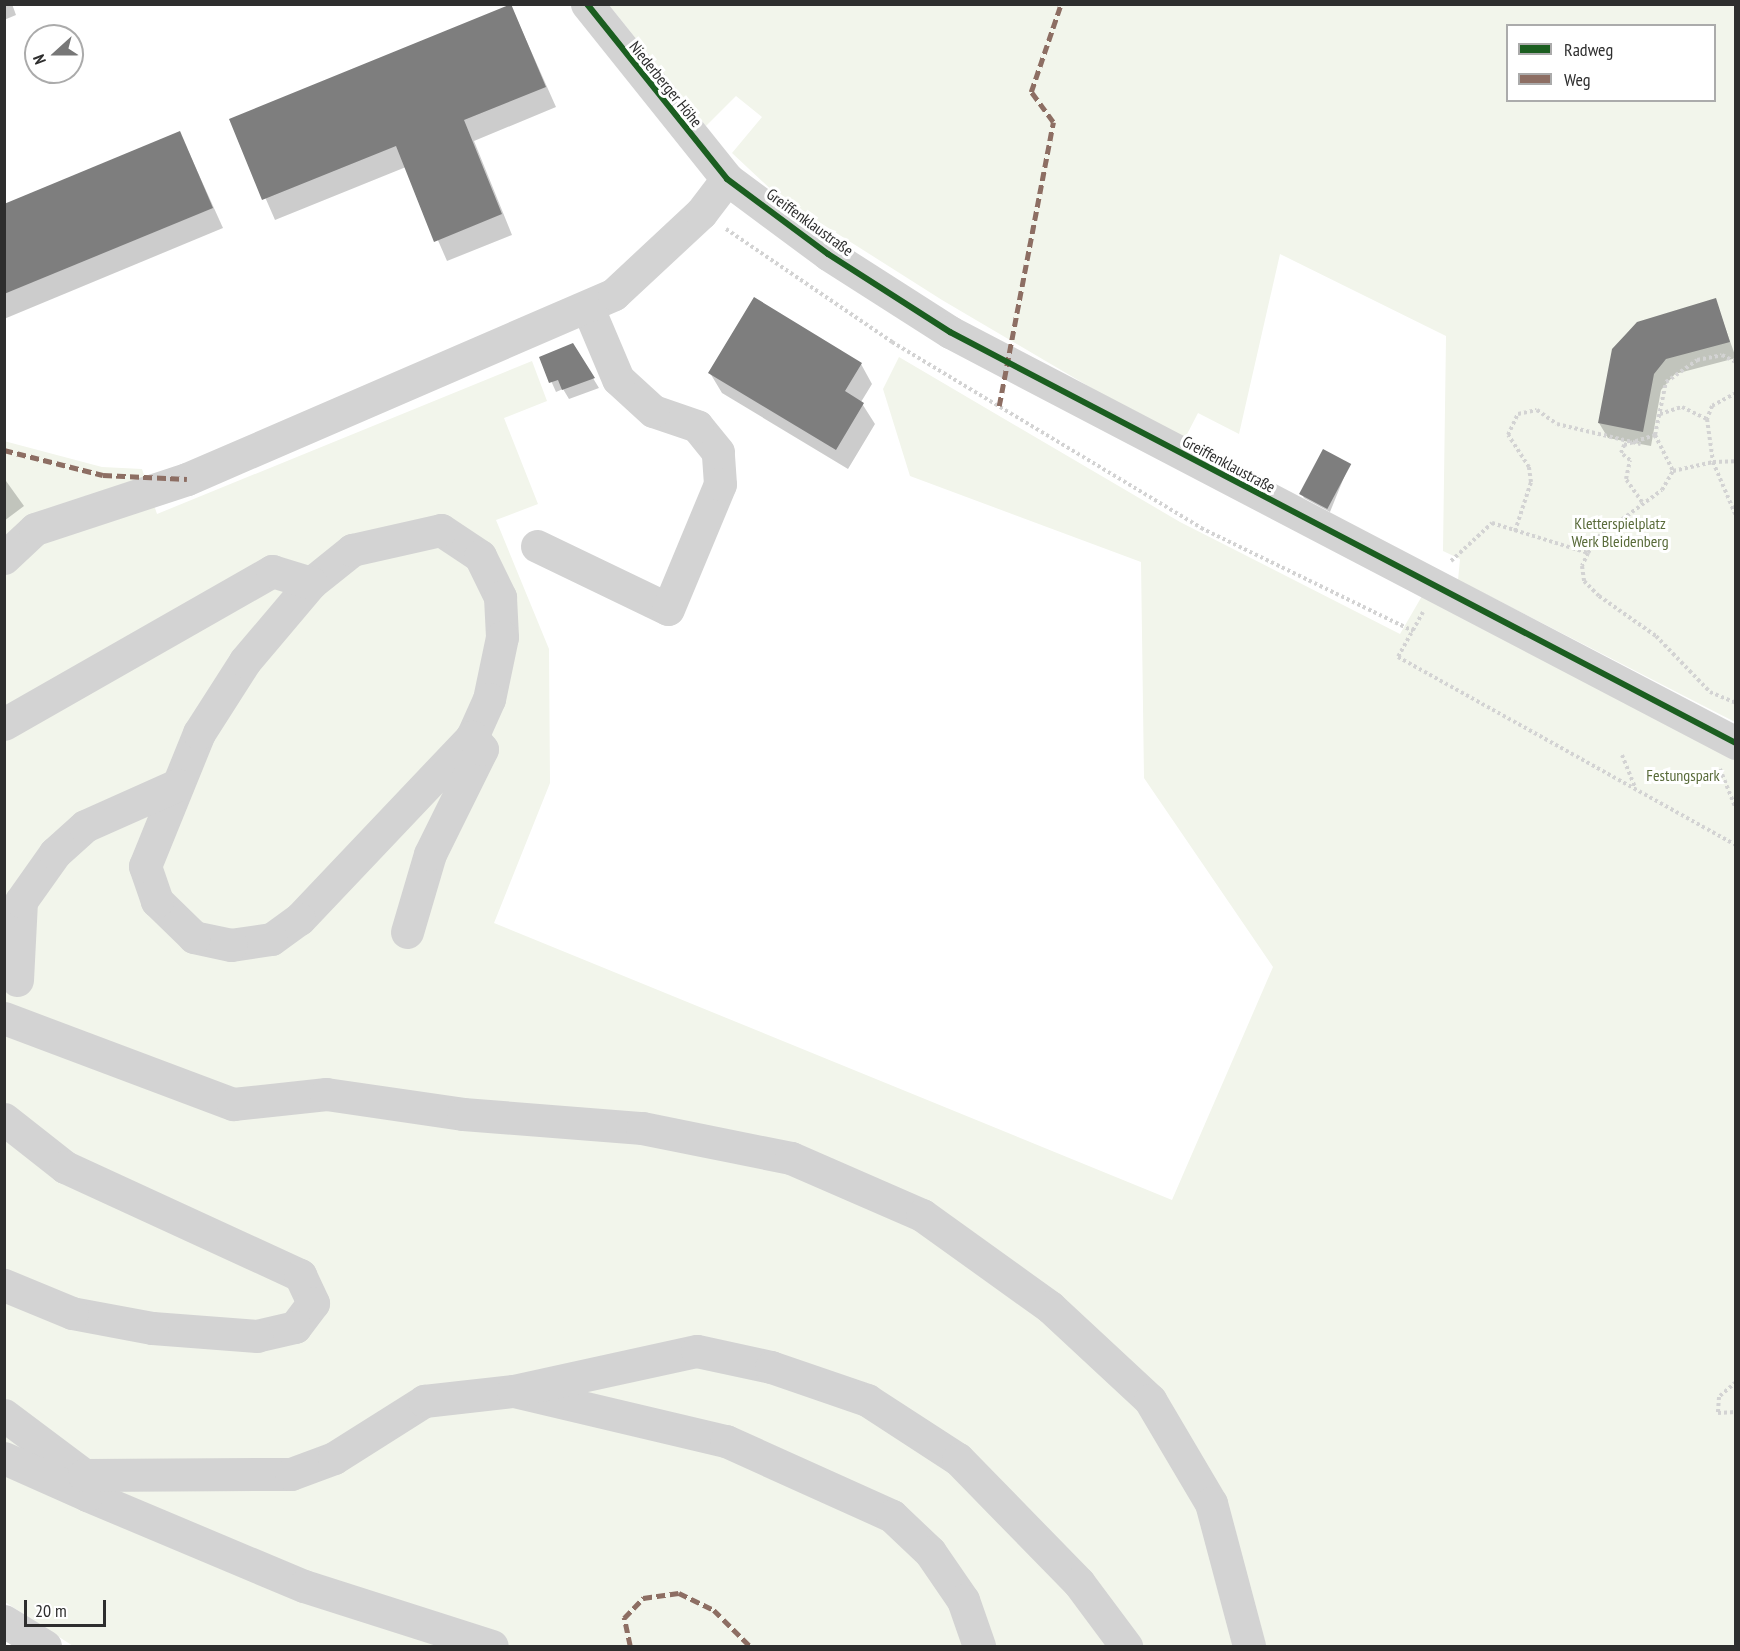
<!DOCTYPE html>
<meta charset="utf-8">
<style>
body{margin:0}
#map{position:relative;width:1740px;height:1651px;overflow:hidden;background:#fff;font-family:"PT Sans Narrow",sans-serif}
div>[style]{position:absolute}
.green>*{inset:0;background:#f2f5eb}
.shadow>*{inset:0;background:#0003}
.building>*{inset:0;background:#7e7e7e;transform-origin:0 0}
.path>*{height:4px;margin-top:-2px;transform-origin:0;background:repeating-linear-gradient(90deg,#d3d3d3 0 3px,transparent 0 6px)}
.minor>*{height:33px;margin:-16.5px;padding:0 16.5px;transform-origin:16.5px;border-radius:16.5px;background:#d3d3d3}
.quiet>*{height:4.5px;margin-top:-2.25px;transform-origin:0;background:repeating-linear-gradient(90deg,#8d6e63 0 9px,transparent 0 13.5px)}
.cycleway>*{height:6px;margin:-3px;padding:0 3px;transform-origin:3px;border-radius:3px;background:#1b5e20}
span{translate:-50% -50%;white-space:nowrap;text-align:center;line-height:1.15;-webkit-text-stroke:6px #fff;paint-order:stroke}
.street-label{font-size:16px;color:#2e2e2e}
.park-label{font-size:16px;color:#596b3a}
.frame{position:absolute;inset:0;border:6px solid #2e2e2e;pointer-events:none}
.legend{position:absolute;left:1506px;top:24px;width:210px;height:78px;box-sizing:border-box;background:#fff;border:2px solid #ababab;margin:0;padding:8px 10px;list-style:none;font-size:18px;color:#2e2e2e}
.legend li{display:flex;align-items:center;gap:12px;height:30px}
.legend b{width:30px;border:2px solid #ababab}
.north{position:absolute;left:24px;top:24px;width:60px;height:60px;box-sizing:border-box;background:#fff;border:2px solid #ababab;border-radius:50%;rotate:249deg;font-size:16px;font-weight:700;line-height:24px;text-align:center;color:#2e2e2e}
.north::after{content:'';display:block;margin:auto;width:21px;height:27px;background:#777;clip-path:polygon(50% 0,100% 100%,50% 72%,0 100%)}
.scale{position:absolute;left:24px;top:1600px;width:82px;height:27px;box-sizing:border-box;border:3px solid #2e2e2e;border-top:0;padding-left:8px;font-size:18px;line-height:21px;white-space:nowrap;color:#2e2e2e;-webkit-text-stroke:4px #fff;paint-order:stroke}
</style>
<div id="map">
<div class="green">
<div style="clip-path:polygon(evenodd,609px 5px,1735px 5px,1735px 722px,1458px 580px,1460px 559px,1443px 551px,1446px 336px,1280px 254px,1239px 434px,1198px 413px,1183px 442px,942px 300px,778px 196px,732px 153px,762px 117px,736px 96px,706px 126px,609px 5px,1508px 26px,1714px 26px,1714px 100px,1508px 100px,1508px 26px)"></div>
<div style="clip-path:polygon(899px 357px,1180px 522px,1400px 634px,1422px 596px,1735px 756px,1735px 1646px,73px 1646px,5px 1602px,4px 441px,102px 467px,142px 469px,157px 514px,532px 361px,547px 401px,504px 418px,538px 504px,496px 520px,549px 649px,550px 783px,494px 923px,1172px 1200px,1273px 967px,1144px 778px,1141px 562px,910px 476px,883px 389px)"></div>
</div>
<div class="shadow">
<div style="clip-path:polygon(4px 4px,12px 4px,16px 15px,4px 20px)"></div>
<div style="clip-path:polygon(511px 6px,556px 107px,474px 141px,512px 235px,447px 261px,406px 167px,275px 220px,231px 119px)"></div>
<div style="clip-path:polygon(180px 133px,223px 228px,4px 319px,4px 205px)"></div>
<div style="clip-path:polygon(1715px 299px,1736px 358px,1675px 374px,1661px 390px,1651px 446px,1608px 438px,1599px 423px)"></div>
<div style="clip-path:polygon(573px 345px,599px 388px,569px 399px,563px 389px,556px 392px,541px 358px)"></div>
<div style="clip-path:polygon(861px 364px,872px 384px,861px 402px,875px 424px,848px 469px,722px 393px,710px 373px)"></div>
<div style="clip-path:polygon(1349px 465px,1330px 512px,1304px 498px,1302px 494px)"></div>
<div style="clip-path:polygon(6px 481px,24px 506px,4px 521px,4px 482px)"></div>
</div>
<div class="building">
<div style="clip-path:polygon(511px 4px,546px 87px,464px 120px,502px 214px,434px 242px,396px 146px,262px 200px,229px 119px)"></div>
<div style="clip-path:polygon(180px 131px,213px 208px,4px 294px,4px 204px)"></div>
<div style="clip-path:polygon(754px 297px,862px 363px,845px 391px,864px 403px,836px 450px,708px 373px)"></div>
<div style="clip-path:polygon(1716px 298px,1730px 342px,1666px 359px,1654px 374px,1643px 432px,1598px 423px,1612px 349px,1626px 334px,1637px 322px)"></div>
<div style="clip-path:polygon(573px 343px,595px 378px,562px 390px,558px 380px,549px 383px,539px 357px)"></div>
<div style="left:1323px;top:449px;width:32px;height:51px;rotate:28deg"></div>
</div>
<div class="path">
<div style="left:726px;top:229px;width:201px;rotate:34.2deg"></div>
<div style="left:892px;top:342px;width:361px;rotate:31deg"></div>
<div style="left:1201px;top:528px;width:236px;rotate:25.9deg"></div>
<div style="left:1736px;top:393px;width:27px;rotate:152deg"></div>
<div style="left:1712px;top:406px;width:14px;rotate:111deg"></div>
<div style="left:1707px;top:419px;width:43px;rotate:82.1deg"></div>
<div style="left:1713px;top:462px;width:23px;rotate:-2deg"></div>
<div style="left:1660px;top:414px;width:23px;rotate:-18deg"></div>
<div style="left:1682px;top:407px;width:28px;rotate:26deg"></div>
<div style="left:1655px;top:435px;width:40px;rotate:63.4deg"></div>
<div style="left:1642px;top:502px;width:28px;rotate:-125deg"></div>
<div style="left:1626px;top:479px;width:19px;rotate:-78deg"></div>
<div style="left:1630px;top:460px;width:11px;rotate:-142deg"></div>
<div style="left:1621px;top:453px;width:9px;rotate:-69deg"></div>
<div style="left:1624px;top:445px;width:33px;rotate:-18deg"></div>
<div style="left:1655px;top:435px;width:54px;rotate:-78.3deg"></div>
<div style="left:1666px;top:382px;width:38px;rotate:-35deg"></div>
<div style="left:1697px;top:360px;width:25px;rotate:-11deg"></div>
<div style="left:1722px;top:355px;width:16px;rotate:27deg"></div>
<div style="left:1515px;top:531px;width:52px;rotate:-71.9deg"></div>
<div style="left:1531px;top:482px;width:15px;rotate:-98deg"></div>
<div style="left:1529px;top:467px;width:38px;rotate:-123deg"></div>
<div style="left:1508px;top:435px;width:23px;rotate:-65deg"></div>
<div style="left:1518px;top:414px;width:19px;rotate:-12deg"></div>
<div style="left:1537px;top:410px;width:24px;rotate:35deg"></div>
<div style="left:1557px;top:424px;width:86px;rotate:13.4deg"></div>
<div style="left:1588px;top:553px;width:14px;rotate:115deg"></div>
<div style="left:1582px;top:566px;width:15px;rotate:82deg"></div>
<div style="left:1584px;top:581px;width:21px;rotate:45deg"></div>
<div style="left:1599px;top:596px;width:70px;rotate:35.1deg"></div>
<div style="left:1656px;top:636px;width:78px;rotate:46deg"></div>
<div style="left:1710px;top:692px;width:28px;rotate:23deg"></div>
<div style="left:1451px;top:561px;width:56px;rotate:-42.8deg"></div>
<div style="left:1492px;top:523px;width:101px;rotate:17.4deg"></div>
<div style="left:1588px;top:553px;width:19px;rotate:-58deg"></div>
<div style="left:1598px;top:537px;width:79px;rotate:-36.3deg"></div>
<div style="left:1662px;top:490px;width:22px;rotate:-60deg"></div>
<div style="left:1673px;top:471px;width:41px;rotate:-12.7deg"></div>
<div style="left:1713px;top:462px;width:59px;rotate:66.9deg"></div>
<div style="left:1423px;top:612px;width:51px;rotate:119.1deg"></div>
<div style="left:1398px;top:657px;width:387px;rotate:29.1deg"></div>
<div style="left:1622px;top:755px;width:35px;rotate:68deg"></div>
<div style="left:1720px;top:769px;width:43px;rotate:68.2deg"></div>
<div style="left:1736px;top:1382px;width:23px;rotate:139deg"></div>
<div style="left:1719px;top:1397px;width:16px;rotate:94deg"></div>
<div style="left:1718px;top:1413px;width:18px;rotate:-3deg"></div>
</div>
<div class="minor">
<div style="left:587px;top:4px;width:224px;rotate:51.3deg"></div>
<div style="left:727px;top:179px;width:126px;rotate:36.6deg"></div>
<div style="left:828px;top:254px;width:145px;rotate:32.6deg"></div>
<div style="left:950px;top:332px;width:887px;rotate:27.61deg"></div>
<div style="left:441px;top:530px;width:47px;rotate:33.7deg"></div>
<div style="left:480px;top:556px;width:46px;rotate:64deg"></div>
<div style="left:500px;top:597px;width:40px;rotate:87.1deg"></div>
<div style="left:502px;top:637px;width:63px;rotate:101.8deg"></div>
<div style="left:489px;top:699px;width:42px;rotate:114.1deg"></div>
<div style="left:472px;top:737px;width:251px;rotate:133.5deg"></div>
<div style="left:299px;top:919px;width:34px;rotate:144deg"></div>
<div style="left:271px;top:939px;width:40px;rotate:171.5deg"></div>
<div style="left:231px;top:945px;width:38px;rotate:-168deg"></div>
<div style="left:194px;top:937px;width:52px;rotate:-135.8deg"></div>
<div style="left:157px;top:901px;width:37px;rotate:-109deg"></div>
<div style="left:145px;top:866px;width:144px;rotate:-67.9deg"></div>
<div style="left:199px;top:733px;width:85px;rotate:-57.4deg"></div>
<div style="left:245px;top:661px;width:102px;rotate:-49.8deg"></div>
<div style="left:311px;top:583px;width:53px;rotate:-38.8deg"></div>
<div style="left:352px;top:550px;width:91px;rotate:-12.7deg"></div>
<div style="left:537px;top:546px;width:145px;rotate:25.7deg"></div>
<div style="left:668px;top:609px;width:135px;rotate:-67.4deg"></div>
<div style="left:720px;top:484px;width:32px;rotate:-94deg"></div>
<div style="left:718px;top:452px;width:33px;rotate:-129deg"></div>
<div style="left:697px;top:426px;width:46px;rotate:-161.2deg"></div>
<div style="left:653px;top:411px;width:47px;rotate:-137.6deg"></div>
<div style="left:618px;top:379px;width:77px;rotate:-112.9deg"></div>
<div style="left:4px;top:558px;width:42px;rotate:-43.1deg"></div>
<div style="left:35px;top:529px;width:160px;rotate:-18.2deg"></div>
<div style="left:187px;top:479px;width:465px;rotate:-23.4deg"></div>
<div style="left:614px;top:294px;width:119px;rotate:-43deg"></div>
<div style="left:701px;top:213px;width:43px;rotate:-52.6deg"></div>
<div style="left:4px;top:724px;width:309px;rotate:-29.7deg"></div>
<div style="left:272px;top:571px;width:41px;rotate:17.1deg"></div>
<div style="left:407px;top:932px;width:81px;rotate:-73.6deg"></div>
<div style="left:430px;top:854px;width:117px;rotate:-63.7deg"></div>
<div style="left:482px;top:749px;width:16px;rotate:-130deg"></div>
<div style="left:17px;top:980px;width:79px;rotate:-87.1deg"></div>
<div style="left:21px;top:901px;width:59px;rotate:-54.7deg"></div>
<div style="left:55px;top:853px;width:40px;rotate:-42deg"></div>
<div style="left:85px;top:826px;width:101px;rotate:-24deg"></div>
<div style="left:4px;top:1018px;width:245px;rotate:20.6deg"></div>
<div style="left:233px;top:1104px;width:94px;rotate:-6.1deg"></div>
<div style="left:326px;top:1094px;width:138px;rotate:8.3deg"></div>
<div style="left:463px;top:1114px;width:180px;rotate:4.5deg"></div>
<div style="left:642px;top:1128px;width:152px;rotate:11.4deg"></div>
<div style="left:791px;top:1158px;width:143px;rotate:23.5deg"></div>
<div style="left:922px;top:1215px;width:158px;rotate:35.7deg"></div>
<div style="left:1050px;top:1307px;width:137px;rotate:42.9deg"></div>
<div style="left:1150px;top:1400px;width:120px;rotate:59.4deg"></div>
<div style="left:1211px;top:1503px;width:148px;rotate:75.1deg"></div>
<div style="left:4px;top:1119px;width:78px;rotate:38.2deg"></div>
<div style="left:65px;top:1167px;width:259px;rotate:24.7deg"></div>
<div style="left:300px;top:1275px;width:31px;rotate:65deg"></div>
<div style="left:313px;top:1303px;width:30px;rotate:127deg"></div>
<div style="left:295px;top:1327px;width:39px;rotate:167deg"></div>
<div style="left:257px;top:1336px;width:105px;rotate:-175.6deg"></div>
<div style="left:152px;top:1328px;width:81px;rotate:-169.4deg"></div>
<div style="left:72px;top:1313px;width:74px;rotate:-157.6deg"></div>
<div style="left:518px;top:1392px;width:214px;rotate:13.3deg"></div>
<div style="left:726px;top:1441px;width:182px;rotate:24.3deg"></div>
<div style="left:892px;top:1516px;width:52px;rotate:43.5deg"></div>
<div style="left:930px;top:1552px;width:58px;rotate:55.5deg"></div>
<div style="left:963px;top:1600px;width:49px;rotate:70.8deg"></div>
<div style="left:4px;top:1415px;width:100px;rotate:36.9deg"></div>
<div style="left:84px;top:1475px;width:20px;rotate:81deg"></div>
<div style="left:87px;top:1495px;width:235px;rotate:22.8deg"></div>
<div style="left:304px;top:1586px;width:197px;rotate:17.7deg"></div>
<div style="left:4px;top:1458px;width:91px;rotate:24deg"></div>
<div style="left:84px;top:1475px;width:207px;rotate:-0.3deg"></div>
<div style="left:291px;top:1474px;width:46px;rotate:-20.4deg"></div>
<div style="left:334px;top:1458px;width:107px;rotate:-32.3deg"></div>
<div style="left:424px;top:1401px;width:90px;rotate:-6.4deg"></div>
<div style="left:513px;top:1391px;width:188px;rotate:-12.3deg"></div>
<div style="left:697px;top:1351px;width:76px;rotate:12.2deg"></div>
<div style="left:771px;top:1367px;width:102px;rotate:19deg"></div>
<div style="left:867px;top:1400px;width:108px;rotate:33deg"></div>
<div style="left:958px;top:1459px;width:173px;rotate:45.7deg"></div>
<div style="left:1079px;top:1583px;width:79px;rotate:53.3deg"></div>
<div style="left:4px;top:1621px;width:48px;rotate:31.4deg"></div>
</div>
<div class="quiet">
<div style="left:999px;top:406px;width:289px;rotate:-79.2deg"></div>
<div style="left:1053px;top:122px;width:37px;rotate:-126deg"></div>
<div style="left:1031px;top:92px;width:93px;rotate:-71.2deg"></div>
<div style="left:4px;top:450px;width:102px;rotate:14.2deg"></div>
<div style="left:103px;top:475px;width:84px;rotate:2.7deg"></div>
<div style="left:630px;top:1646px;width:29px;rotate:-102deg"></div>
<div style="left:624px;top:1618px;width:28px;rotate:-46deg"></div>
<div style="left:643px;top:1598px;width:36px;rotate:-8deg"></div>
<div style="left:679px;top:1593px;width:39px;rotate:26deg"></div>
<div style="left:714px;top:1610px;width:51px;rotate:45deg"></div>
</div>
<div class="cycleway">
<div style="left:587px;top:4px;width:224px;rotate:51.3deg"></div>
<div style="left:727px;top:179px;width:126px;rotate:36.6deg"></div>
<div style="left:828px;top:254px;width:145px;rotate:32.6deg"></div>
<div style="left:950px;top:332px;width:887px;rotate:27.61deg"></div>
</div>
<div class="street-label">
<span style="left:666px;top:84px;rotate:51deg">Niederberger Höhe</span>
<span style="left:810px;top:222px;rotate:36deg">Greiffenklaustraße</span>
<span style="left:1229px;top:464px;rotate:28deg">Greiffenklaustraße</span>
</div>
<div class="park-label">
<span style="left:1620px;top:532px">Kletterspielplatz<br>Werk Bleidenberg</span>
<span style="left:1683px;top:775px">Festungspark</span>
</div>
<div class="frame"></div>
<ul class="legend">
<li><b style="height:8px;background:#1b5e20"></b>Radweg</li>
<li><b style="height:8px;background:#8d6e63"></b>Weg</li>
</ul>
<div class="north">N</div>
<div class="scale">20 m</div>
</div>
